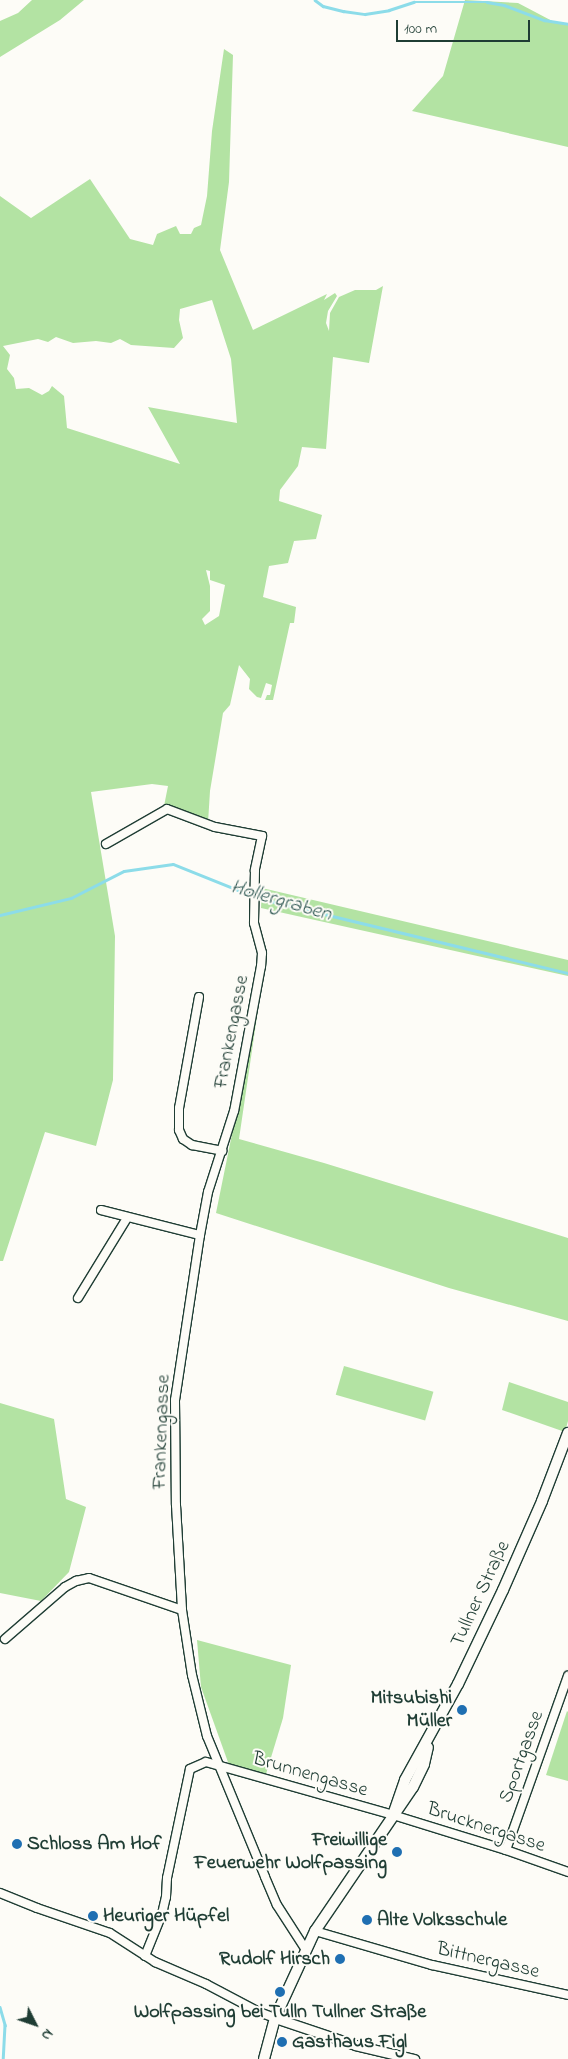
<!DOCTYPE html>
<meta charset="utf-8">
<style>
body{margin:0}
#map{position:relative;width:568px;height:2059px;overflow:hidden;background:#fdfcf7;font-family:"Indie Flower",sans-serif}
div>[style]{position:absolute}
.green>*{inset:0;background:#b3e3a3;transform-origin:0 0}
.stream>*{height:2.5px;margin:-1.25px;padding:0 1.25px;transform-origin:1.25px;border-radius:1.25px;background:#8cdce9}
.roads{filter:drop-shadow(1px 0 #1f3d34) drop-shadow(-1px 0 #1f3d34) drop-shadow(0 1px #1f3d34) drop-shadow(0 -1px #1f3d34)}
.minor>*{height:8px;margin:-4px;padding:0 4px;transform-origin:4px;border-radius:4px;background:#fdfcf7}
.tertiary>*{height:9px;margin:-4.5px;padding:0 4.5px;transform-origin:4.5px;border-radius:4.5px;background:#fdfcf7}
.secondary>*{height:10px;margin:-5px;padding:0 5px;transform-origin:5px;border-radius:5px;background:#fdfcf7}
.dots>*{width:14px;height:14px;translate:-50% -50%;box-sizing:border-box;border:2px solid #fdfcf7;border-radius:50%}
span{translate:-50% -50%;white-space:nowrap;text-align:center;line-height:1.15;-webkit-text-stroke:4px #fdfcf7;paint-order:stroke}
.street-label{font-size:20px;color:#1f3d34}
.poi-label{font-size:20px;color:#1f3d34;font-weight:700}
.right{translate:-100% -50%;text-align:right}
.left{translate:0 -50%;text-align:left}
.water-label{font-size:21px;color:#355d58;font-style:italic}
.north{position:absolute;left:10px;top:1999px;width:50px;height:50px;-webkit-text-stroke:4px #fdfcf7;paint-order:stroke;rotate:131deg;font-size:14px;font-weight:700;line-height:20px;text-align:center;color:#1f3d34}
.north::after{content:'';display:block;margin:auto;width:18px;height:22px;background:#1f3d34;clip-path:polygon(50% 0,100% 100%,50% 72%,0 100%)}
.scale{position:absolute;left:396px;top:20px;width:134px;height:22px;box-sizing:border-box;border:2px solid #1f3d34;border-top:0;padding-left:6px;font-size:15px;line-height:18px;white-space:nowrap;color:#1f3d34;-webkit-text-stroke:4px #fdfcf7;paint-order:stroke}
</style>
<div id="map">
<div class="green">
<div style="clip-path:polygon(32px 0,84px 0,60px 20px,0 57px,0 21px,18px 13px)"></div>
<div style="clip-path:polygon(465px 0,518px 3px,556px 23px,568px 23px,568px 147px,412px 111px,443px 76px)"></div>
<div style="clip-path:polygon(evenodd,224px 49px,233px 55px,229px 182px,220px 250px,253px 330px,327px 294px,324px 300px,335px 293px,337px 296px,328px 311px,326px 323px,329px 331px,330px 313px,339px 297px,355px 290px,376px 290px,383px 286px,369px 363px,333px 357px,326px 449px,302px 447px,298px 466px,280px 490px,279px 501px,322px 515px,316px 539px,294px 541px,288px 563px,269px 566px,263px 597px,296px 607px,294px 623px,290px 623px,273px 700px,265px 700px,267px 695px,270px 695px,272px 685px,266px 683px,261px 698px,257px 697px,249px 689px,250px 679px,239px 665px,230px 705px,223px 713px,210px 791px,208px 823px,164px 806px,168px 786px,152px 784px,91px 792px,115px 936px,113px 1080px,96px 1146px,45px 1132px,3px 1261px,0 1261px,0 196px,31px 218px,90px 179px,130px 239px,153px 245px,157px 234px,176px 226px,180px 234px,191px 234px,194px 228px,201px 225px,207px 196px,212px 131px,224px 49px,212px 300px,231px 359px,237px 423px,148px 407px,180px 464px,67px 428px,64px 396px,52px 386px,49px 391px,42px 395px,29px 388px,16px 389px,14px 378px,7px 369px,10px 355px,3px 346px,38px 339px,48px 342px,56px 337px,73px 343px,96px 341px,111px 343px,120px 339px,131px 345px,174px 348px,183px 338px,179px 320px,180px 309px,212px 300px,224px 49px,206px 570px,210px 571px,210px 580px,225px 585px,219px 616px,205px 625px,202px 619px,210px 611px,210px 586px,206px 570px)"></div>
<div style="clip-path:polygon(262px 888px,568px 960px,568px 976px,261px 908px)"></div>
<div style="clip-path:polygon(260px 996px,239px 1139px,324px 1163px,568px 1238px,568px 1321px,449px 1288px,216px 1213px)"></div>
<div style="left:344px;top:1366px;width:93px;height:30px;rotate:16deg"></div>
<div style="clip-path:polygon(509px 1382px,568px 1402px,568px 1421px,565px 1432px,502px 1410px)"></div>
<div style="clip-path:polygon(0 1403px,54px 1419px,66px 1499px,86px 1507px,69px 1572px,41px 1601px,0 1593px)"></div>
<div style="clip-path:polygon(197px 1640px,291px 1665px,283px 1718px,266px 1774px,229px 1765px,201px 1687px)"></div>
<div style="clip-path:polygon(567px 1711px,568px 1712px,568px 1781px,546px 1775px)"></div>
</div>
<div class="stream">
<div style="left:315px;top:0;width:10px;rotate:37deg"></div>
<div style="left:323px;top:6px;width:21px;rotate:14deg"></div>
<div style="left:343px;top:11px;width:22px;rotate:8deg"></div>
<div style="left:365px;top:14px;width:24px;rotate:-9deg"></div>
<div style="left:389px;top:10px;width:26px;rotate:-18deg"></div>
<div style="left:414px;top:2px;width:73px"></div>
<div style="left:487px;top:2px;width:17px;rotate:10deg"></div>
<div style="left:504px;top:5px;width:43px;rotate:20.6deg"></div>
<div style="left:544px;top:20px;width:24px;rotate:9deg"></div>
<div style="left:0;top:915px;width:73px;rotate:-13.5deg"></div>
<div style="left:71px;top:898px;width:59px;rotate:-27deg"></div>
<div style="left:124px;top:871px;width:49px;rotate:-8.1deg"></div>
<div style="left:173px;top:864px;width:92px;rotate:21.8deg"></div>
<div style="left:258px;top:898px;width:319px;rotate:13.6deg"></div>
<div style="left:0;top:2007px;width:19px;rotate:74deg"></div>
<div style="left:5px;top:2025px;width:34px;rotate:93deg"></div>
</div>
<div class="roads">
<div class="minor">
<div style="left:106px;top:844px;width:70px;rotate:-29.8deg"></div>
<div style="left:167px;top:809px;width:51px;rotate:20.6deg"></div>
<div style="left:215px;top:827px;width:48px;rotate:10.8deg"></div>
<div style="left:262px;top:836px;width:35px;rotate:102deg"></div>
<div style="left:255px;top:870px;width:53px;rotate:91.1deg"></div>
<div style="left:254px;top:923px;width:31px;rotate:75deg"></div>
<div style="left:262px;top:953px;width:13px;rotate:94deg"></div>
<div style="left:261px;top:966px;width:147px;rotate:100.5deg"></div>
<div style="left:234px;top:1111px;width:85px;rotate:107.8deg"></div>
<div style="left:208px;top:1192px;width:44px;rotate:100.5deg"></div>
<div style="left:200px;top:1235px;width:167px;rotate:98.6deg"></div>
<div style="left:175px;top:1400px;width:105px;rotate:89.5deg"></div>
<div style="left:176px;top:1505px;width:105px;rotate:86.7deg"></div>
<div style="left:182px;top:1610px;width:66px;rotate:81.3deg"></div>
<div style="left:192px;top:1675px;width:63px;rotate:76.2deg"></div>
<div style="left:207px;top:1736px;width:152px;rotate:67.6deg"></div>
<div style="left:265px;top:1877px;width:30px;rotate:67deg"></div>
<div style="left:277px;top:1905px;width:54px;rotate:57.2deg"></div>
<div style="left:199px;top:997px;width:113px;rotate:100.2deg"></div>
<div style="left:179px;top:1108px;width:22px;rotate:90deg"></div>
<div style="left:179px;top:1130px;width:10px;rotate:66deg"></div>
<div style="left:183px;top:1139px;width:11px;rotate:34deg"></div>
<div style="left:192px;top:1145px;width:31px;rotate:11deg"></div>
<div style="left:101px;top:1210px;width:102px;rotate:14.2deg"></div>
<div style="left:78px;top:1298px;width:94px;rotate:-58.5deg"></div>
<div style="left:5px;top:1639px;width:79px;rotate:-40.9deg"></div>
<div style="left:65px;top:1587px;width:13px;rotate:-29deg"></div>
<div style="left:76px;top:1581px;width:13px;rotate:-13deg"></div>
<div style="left:89px;top:1578px;width:98px;rotate:19deg"></div>
<div style="left:506px;top:1850px;width:185px;rotate:-70.4deg"></div>
<div style="left:0;top:1893px;width:40px;rotate:22deg"></div>
<div style="left:37px;top:1908px;width:77px;rotate:18.9deg"></div>
<div style="left:110px;top:1933px;width:54px;rotate:32.8deg"></div>
<div style="left:155px;top:1962px;width:56px;rotate:23.3deg"></div>
<div style="left:206px;top:1984px;width:60px;rotate:27.8deg"></div>
<div style="left:259px;top:2012px;width:17px;rotate:21deg"></div>
<div style="left:315px;top:1931px;width:122px;rotate:16.2deg"></div>
<div style="left:432px;top:1965px;width:139px;rotate:12.4deg"></div>
<div style="left:145px;top:1956px;width:45px;rotate:-68deg"></div>
<div style="left:162px;top:1914px;width:17px;rotate:-77deg"></div>
<div style="left:166px;top:1897px;width:19px;rotate:-87deg"></div>
<div style="left:167px;top:1878px;width:111px;rotate:-78.1deg"></div>
<div style="left:190px;top:1769px;width:17px;rotate:-24deg"></div>
<div style="left:206px;top:1762px;width:194px;rotate:15.8deg"></div>
<div style="left:393px;top:1815px;width:118px;rotate:17.2deg"></div>
<div style="left:506px;top:1850px;width:66px;rotate:19.5deg"></div>
</div>
<div class="tertiary">
<div style="left:275px;top:2018px;width:84px;rotate:18.6deg"></div>
<div style="left:355px;top:2045px;width:61px;rotate:13.3deg"></div>
</div>
<div class="secondary">
<div style="left:393px;top:1815px;width:37px;rotate:-71deg"></div>
<div style="left:405px;top:1780px;width:110px;rotate:-61.1deg"></div>
<div style="left:458px;top:1684px;width:104px;rotate:-64.4deg"></div>
<div style="left:503px;top:1590px;width:97px;rotate:-66.3deg"></div>
<div style="left:542px;top:1501px;width:73px;rotate:-69.1deg"></div>
<div style="left:264px;top:2059px;width:42px;rotate:-75deg"></div>
<div style="left:275px;top:2018px;width:96px;rotate:-65.3deg"></div>
<div style="left:315px;top:1931px;width:174px;rotate:-55.8deg"></div>
<div style="left:413px;top:1787px;width:25px;rotate:-64deg"></div>
<div style="left:424px;top:1764px;width:17px;rotate:-77deg"></div>
</div>
</div>
<div class="dots">
<div style="left:462px;top:1710px;background:#1f6fb2"></div>
<div style="left:17px;top:1844px;background:#1f6fb2"></div>
<div style="left:397px;top:1852px;background:#1f6fb2"></div>
<div style="left:93px;top:1916px;background:#1f6fb2"></div>
<div style="left:367px;top:1920px;background:#1f6fb2"></div>
<div style="left:340px;top:1959px;background:#1f6fb2"></div>
<div style="left:280px;top:1992px;background:#1f6fb2"></div>
<div style="left:282px;top:2042px;background:#1f6fb2"></div>
</div>
<div class="street-label">
<span style="left:232px;top:1032px;rotate:-79deg">Frankengasse</span>
<span style="left:162px;top:1432px;rotate:-88deg">Frankengasse</span>
<span style="left:481px;top:1594px;rotate:-65deg">Tullner Straße</span>
<span style="left:522px;top:1757px;rotate:-70deg">Sportgasse</span>
<span style="left:310px;top:1775px;rotate:16deg">Brunnengasse</span>
<span style="left:486px;top:1828px;rotate:18deg">Brucknergasse</span>
<span style="left:488px;top:1961px;rotate:13deg">Bittnergasse</span>
</div>
<div class="poi-label">
<span class="right" style="left:452px;top:1710px">Mitsubishi<br>Müller</span>
<span class="right" style="left:387px;top:1852px">Freiwillige<br>Feuerwehr Wolfpassing</span>
<span class="left" style="left:27px;top:1844px">Schloss Am Hof</span>
<span class="left" style="left:103px;top:1916px">Heuriger Hüpfel</span>
<span class="left" style="left:377px;top:1920px">Alte Volksschule</span>
<span class="right" style="left:330px;top:1959px">Rudolf Hirsch</span>
<span style="left:280px;top:2012px">Wolfpassing bei Tulln Tullner Straße</span>
<span class="left" style="left:292px;top:2042px">Gasthaus Figl</span>
</div>
<div class="water-label">
<span style="left:281px;top:901px;rotate:16deg">Hollergraben</span>
</div>
<div class="north">N</div>
<div class="scale">100 m</div>
</div>
